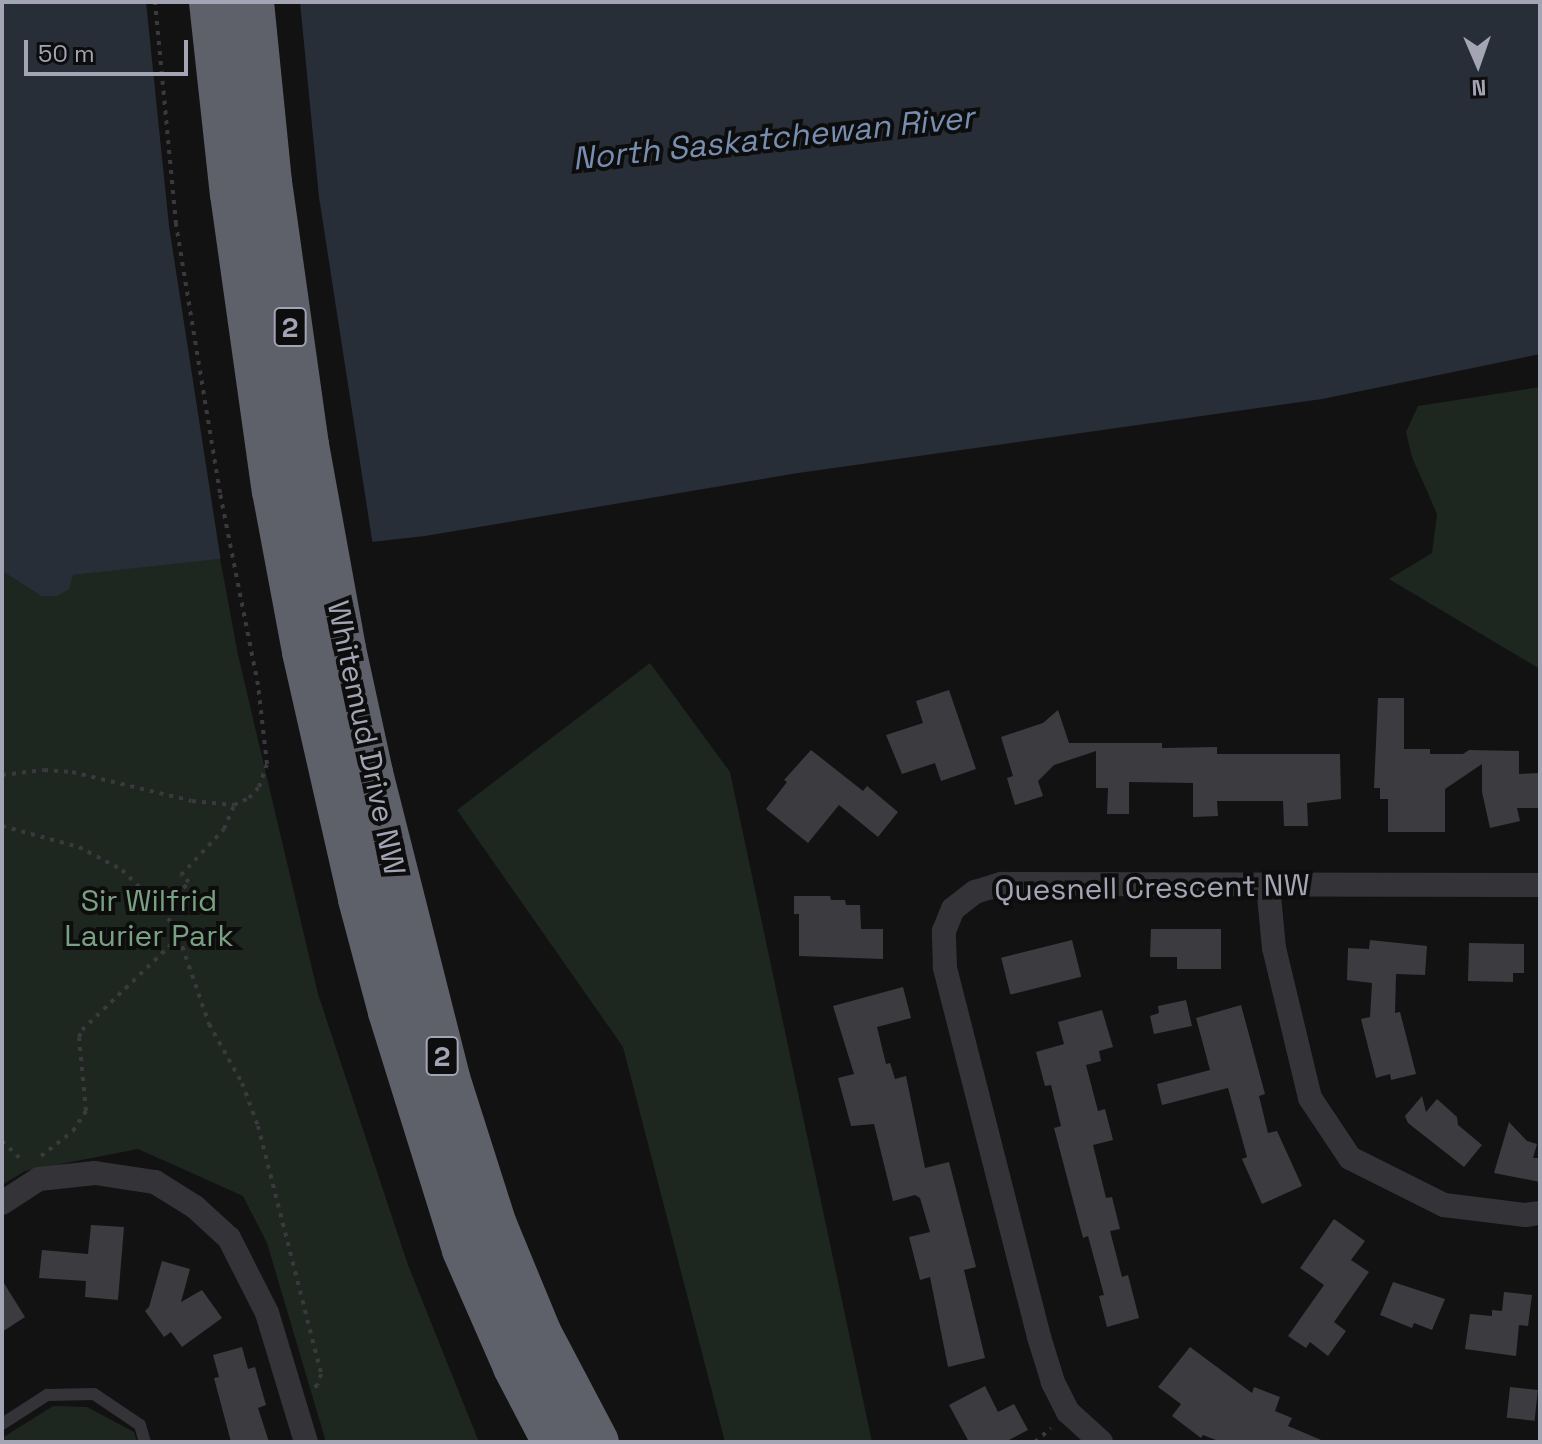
<!DOCTYPE html>
<style>
body{margin:0}
#map{position:relative;width:1542px;height:1444px;overflow:hidden;background:#121213;font-family:"Space Grotesk",sans-serif}
div>[style]{position:absolute}
.green>*{inset:0;background:#1e2620}
.water>*{inset:0;background:#282e37}
.pier>*{inset:0;background:#121213}
.building>*{inset:0;background:#3c3c40;transform-origin:0 0}
.path>*{height:4px;margin-top:-2px;transform-origin:0;background:repeating-linear-gradient(90deg,#39393f 0 4px,transparent 0 10px)}
.lane>*{height:12px;margin:-6px;padding:0 6px;transform-origin:6px;border-radius:6px;background:#333338}
.street>*{height:24px;margin:-12px;padding:0 12px;transform-origin:12px;border-radius:12px;background:#333338}
.highway>*{height:44px;margin:-22px;padding:0 22px;transform-origin:22px;border-radius:22px;background:#5e606a}
span{translate:-50% -50%;white-space:nowrap;text-align:center;line-height:1.15;-webkit-text-stroke:8px #0d0d0e;paint-order:stroke}
.shield-label span{padding:2px 6px;background:#0d0d0e;border:2px solid;border-radius:6px;-webkit-text-stroke-width:0}
.shield-label{font-size:28px;color:#a3a5b4;font-weight:700}
.street-label{font-size:30px;color:#a3a5b4}
.park-label{font-size:30px;color:#79a081}
.water-label{font-size:32px;color:#788eb1;font-style:italic}
.frame{position:absolute;inset:0;border:4px solid #a3a5b4;pointer-events:none}
.north{position:absolute;left:1438px;top:24px;width:80px;height:80px;-webkit-text-stroke:6px #0d0d0e;paint-order:stroke;rotate:178deg;font-size:22px;font-weight:700;line-height:32px;text-align:center;color:#a3a5b4}
.north::after{content:'';display:block;margin:auto;width:28px;height:36px;background:#a3a5b4;clip-path:polygon(50% 0,100% 100%,50% 72%,0 100%)}
.scale{position:absolute;left:24px;top:40px;width:164px;height:36px;box-sizing:border-box;border:4px solid #a3a5b4;border-top:0;padding-left:10px;font-size:24px;line-height:28px;white-space:nowrap;color:#a3a5b4;-webkit-text-stroke:6px #0d0d0e;paint-order:stroke}
</style>
<div id="map">
<div class="green">
<div style="clip-path:polygon(1540px 387px,1540px 669px,1389px 579px,1432px 553px,1437px 514px,1412px 457px,1406px 432px,1418px 406px)"></div>
<div style="clip-path:polygon(220px 558px,238px 655px,318px 994px,408px 1265px,479px 1442px,326px 1442px,267px 1243px,243px 1196px,138px 1149px,25px 1171px,2px 1185px,2px 571px,41px 596px,72px 575px)"></div>
<div style="clip-path:polygon(650px 663px,730px 772px,872px 1442px,725px 1442px,623px 1047px,457px 810px)"></div>
<div style="clip-path:polygon(53px 1406px,87px 1407px,134px 1432px,137px 1442px,2px 1442px,2px 1438px)"></div>
</div>
<div class="water">
<div style="clip-path:polygon(2px 2px,1540px 2px,1540px 354px,1322px 399px,798px 473px,425px 536px,73px 575px,69px 589px,57px 596px,41px 596px,2px 571px)"></div>
</div>
<div class="pier">
<div style="clip-path:polygon(146px 2px,300px 2px,319px 197px,373px 546px,221px 562px,169px 226px)"></div>
</div>
<div class="building">
<div style="clip-path:polygon(949px 690px,976px 769px,941px 781px,935px 763px,902px 774px,886px 735px,923px 723px,916px 701px)"></div>
<div style="clip-path:polygon(1378px 698px,1404px 698px,1404px 749px,1430px 749px,1430px 754px,1463px 754px,1469px 750px,1519px 751px,1519px 774px,1540px 773px,1540px 808px,1517px 808px,1520px 821px,1490px 828px,1482px 792px,1482px 764px,1445px 789px,1445px 832px,1388px 832px,1388px 799px,1380px 799px,1380px 788px,1374px 788px)"></div>
<div style="clip-path:polygon(1058px 710px,1069px 743px,1162px 743px,1162px 748px,1217px 747px,1217px 754px,1340px 754px,1341px 799px,1307px 803px,1308px 826px,1284px 826px,1283px 801px,1217px 801px,1218px 816px,1193px 817px,1193px 783px,1129px 782px,1129px 814px,1107px 814px,1108px 788px,1096px 788px,1096px 751px,1054px 765px,1038px 781px,1043px 796px,1015px 805px,1007px 778px,1013px 776px,1001px 737px,1043px 723px)"></div>
<div style="clip-path:polygon(811px 750px,863px 791px,867px 786px,898px 812px,878px 837px,839px 805px,808px 843px,766px 809px,787px 782px,784px 780px)"></div>
<div style="clip-path:polygon(794px 896px,830px 896px,831px 900px,845px 900px,846px 905px,860px 905px,861px 929px,883px 929px,883px 959px,799px 956px,799px 914px,794px 914px)"></div>
<div style="clip-path:polygon(1151px 929px,1221px 929px,1221px 969px,1177px 969px,1177px 957px,1150px 957px)"></div>
<div style="left:1072px;top:940px;width:38px;height:73px;rotate:76deg"></div>
<div style="clip-path:polygon(1370px 940px,1427px 946px,1425px 975px,1396px 974px,1395px 1013px,1400px 1012px,1416px 1074px,1391px 1080px,1390px 1074px,1376px 1078px,1361px 1019px,1370px 1017px,1372px 983px,1347px 980px,1348px 948px,1369px 949px)"></div>
<div style="clip-path:polygon(1469px 943px,1524px 944px,1524px 973px,1513px 973px,1513px 982px,1468px 981px)"></div>
<div style="clip-path:polygon(903px 987px,911px 1018px,877px 1027px,886px 1064px,890px 1063px,895px 1079px,906px 1076px,925px 1168px,949px 1162px,976px 1267px,964px 1270px,985px 1358px,948px 1367px,930px 1277px,920px 1280px,909px 1237px,930px 1232px,920px 1198px,915px 1195px,893px 1201px,874px 1124px,851px 1126px,838px 1078px,854px 1074px,833px 1006px)"></div>
<div style="clip-path:polygon(1186px 1000px,1192px 1026px,1154px 1034px,1150px 1016px,1159px 1013px,1158px 1006px)"></div>
<div style="clip-path:polygon(1241px 1005px,1265px 1094px,1259px 1096px,1268px 1133px,1277px 1131px,1302px 1186px,1262px 1204px,1242px 1159px,1247px 1157px,1228px 1088px,1162px 1105px,1157px 1084px,1210px 1070px,1196px 1018px)"></div>
<div style="clip-path:polygon(1102px 1010px,1113px 1047px,1099px 1051px,1101px 1061px,1086px 1065px,1098px 1111px,1105px 1109px,1113px 1140px,1093px 1145px,1106px 1198px,1112px 1197px,1120px 1229px,1110px 1231px,1122px 1277px,1128px 1275px,1139px 1318px,1107px 1327px,1099px 1296px,1104px 1295px,1088px 1236px,1083px 1238px,1054px 1128px,1061px 1126px,1051px 1085px,1045px 1086px,1036px 1052px,1064px 1044px,1058px 1022px)"></div>
<div style="clip-path:polygon(1422px 1096px,1426px 1112px,1437px 1099px,1457px 1117px,1458px 1125px,1482px 1145px,1464px 1167px,1408px 1123px,1405px 1116px)"></div>
<div style="clip-path:polygon(1509px 1122px,1527px 1141px,1537px 1144px,1533px 1158px,1540px 1158px,1540px 1182px,1494px 1173px)"></div>
<div style="clip-path:polygon(1334px 1219px,1365px 1241px,1351px 1260px,1369px 1272px,1334px 1322px,1346px 1331px,1328px 1356px,1310px 1342px,1306px 1348px,1288px 1336px,1324px 1285px,1300px 1268px)"></div>
<div style="clip-path:polygon(91px 1225px,124px 1227px,118px 1300px,85px 1297px,86px 1281px,39px 1278px,42px 1250px,88px 1254px)"></div>
<div style="clip-path:polygon(162px 1261px,190px 1269px,181px 1302px,202px 1290px,222px 1318px,182px 1347px,171px 1332px,164px 1337px,145px 1311px,149px 1307px)"></div>
<div style="clip-path:polygon(2px 1280px,25px 1317px,2px 1332px)"></div>
<div style="clip-path:polygon(1393px 1282px,1445px 1299px,1432px 1330px,1414px 1323px,1412px 1328px,1380px 1315px)"></div>
<div style="clip-path:polygon(1504px 1292px,1532px 1295px,1528px 1326px,1519px 1325px,1516px 1356px,1465px 1349px,1470px 1314px,1492px 1316px,1492px 1310px,1502px 1311px)"></div>
<div style="clip-path:polygon(242px 1347px,248px 1369px,255px 1367px,266px 1405px,258px 1408px,269px 1442px,231px 1442px,214px 1378px,219px 1377px,213px 1355px)"></div>
<div style="clip-path:polygon(1190px 1347px,1252px 1393px,1254px 1387px,1280px 1397px,1275px 1411px,1292px 1418px,1288px 1426px,1326px 1442px,1221px 1442px,1203px 1435px,1201px 1438px,1172px 1416px,1181px 1404px,1158px 1387px)"></div>
<div style="clip-path:polygon(985px 1386px,998px 1412px,1014px 1404px,1028px 1430px,1005px 1442px,969px 1442px,949px 1405px)"></div>
<div style="left:1510px;top:1387px;width:28px;height:31px;rotate:6deg"></div>
</div>
<div class="path">
<div style="left:2px;top:775px;width:42px;rotate:-6.8deg"></div>
<div style="left:44px;top:770px;width:28px;rotate:4deg"></div>
<div style="left:72px;top:772px;width:123px;rotate:13.6deg"></div>
<div style="left:192px;top:801px;width:42px;rotate:5.4deg"></div>
<div style="left:234px;top:805px;width:17px;rotate:-25deg"></div>
<div style="left:249px;top:798px;width:15px;rotate:-48deg"></div>
<div style="left:259px;top:787px;width:24px;rotate:-71deg"></div>
<div style="left:267px;top:764px;width:80px;rotate:-96.5deg"></div>
<div style="left:258px;top:685px;width:196px;rotate:-101.2deg"></div>
<div style="left:220px;top:493px;width:273px;rotate:-99.3deg"></div>
<div style="left:176px;top:224px;width:223px;rotate:-95.4deg"></div>
<div style="left:2px;top:826px;width:80px;rotate:15.3deg"></div>
<div style="left:79px;top:847px;width:49px;rotate:28.1deg"></div>
<div style="left:122px;top:870px;width:57px;rotate:44.3deg"></div>
<div style="left:163px;top:910px;width:31px;rotate:59deg"></div>
<div style="left:179px;top:937px;width:92px;rotate:71deg"></div>
<div style="left:209px;top:1024px;width:68px;rotate:60.8deg"></div>
<div style="left:242px;top:1083px;width:46px;rotate:69.6deg"></div>
<div style="left:258px;top:1126px;width:256px;rotate:75.7deg"></div>
<div style="left:321px;top:1374px;width:11px;rotate:105deg"></div>
<div style="left:318px;top:1385px;width:7px;rotate:153deg"></div>
<div style="left:163px;top:910px;width:38px;rotate:-47deg"></div>
<div style="left:189px;top:882px;width:11px;rotate:-139deg"></div>
<div style="left:181px;top:875px;width:63px;rotate:-46.9deg"></div>
<div style="left:224px;top:829px;width:26px;rotate:-67deg"></div>
<div style="left:2px;top:1141px;width:30px;rotate:44deg"></div>
<div style="left:41px;top:1156px;width:41px;rotate:-38deg"></div>
<div style="left:73px;top:1131px;width:24px;rotate:-57deg"></div>
<div style="left:86px;top:1111px;width:74px;rotate:-95.4deg"></div>
<div style="left:79px;top:1037px;width:8px;rotate:-67deg"></div>
<div style="left:82px;top:1030px;width:134px;rotate:-43.8deg"></div>
<div style="left:1035px;top:1442px;width:21px;rotate:-41deg"></div>
</div>
<div class="lane">
<div style="left:2px;top:1424px;width:54px;rotate:-32.8deg"></div>
<div style="left:47px;top:1395px;width:47px;rotate:-1.2deg"></div>
<div style="left:94px;top:1394px;width:55px;rotate:34deg"></div>
<div style="left:140px;top:1425px;width:18px;rotate:74deg"></div>
</div>
<div class="street">
<div style="left:1268px;top:885px;width:63px;rotate:84.6deg"></div>
<div style="left:1274px;top:948px;width:154px;rotate:76.5deg"></div>
<div style="left:1310px;top:1098px;width:72px;rotate:56.3deg"></div>
<div style="left:1350px;top:1158px;width:105px;rotate:26.6deg"></div>
<div style="left:1444px;top:1205px;width:82px;rotate:7deg"></div>
<div style="left:1525px;top:1215px;width:15px;rotate:-8deg"></div>
<div style="left:2px;top:1203px;width:44px;rotate:-33deg"></div>
<div style="left:39px;top:1179px;width:56px;rotate:-6.1deg"></div>
<div style="left:95px;top:1173px;width:61px;rotate:8.5deg"></div>
<div style="left:155px;top:1182px;width:47px;rotate:32deg"></div>
<div style="left:195px;top:1207px;width:46px;rotate:42.4deg"></div>
<div style="left:229px;top:1238px;width:84px;rotate:63.1deg"></div>
<div style="left:267px;top:1313px;width:135px;rotate:73.2deg"></div>
<div style="left:1101px;top:1442px;width:45px;rotate:-137.7deg"></div>
<div style="left:1068px;top:1412px;width:34px;rotate:-117deg"></div>
<div style="left:1053px;top:1382px;width:47px;rotate:-107.3deg"></div>
<div style="left:1039px;top:1337px;width:382px;rotate:-104.3deg"></div>
<div style="left:945px;top:967px;width:36px;rotate:-92deg"></div>
<div style="left:944px;top:931px;width:24px;rotate:-68deg"></div>
<div style="left:953px;top:909px;width:28px;rotate:-38deg"></div>
<div style="left:975px;top:892px;width:28px;rotate:-17deg"></div>
<div style="left:1002px;top:884px;width:538px;rotate:0.11deg"></div>
</div>
<div class="highway">
<div style="left:211px;top:2px;width:193px;rotate:83.8deg"></div>
<div style="left:232px;top:194px;width:300px;rotate:82deg"></div>
<div style="left:274px;top:491px;width:164px;rotate:79.4deg"></div>
<div style="left:304px;top:652px;width:253px;rotate:77.2deg"></div>
<div style="left:360px;top:899px;width:117px;rotate:75.1deg"></div>
<div style="left:390px;top:1012px;width:249px;rotate:72.7deg"></div>
<div style="left:464px;top:1250px;width:128px;rotate:66.4deg"></div>
<div style="left:515px;top:1367px;width:85px;rotate:62.5deg"></div>
<div style="left:252px;top:2px;width:181px;rotate:84.3deg"></div>
<div style="left:270px;top:182px;width:266px;rotate:82deg"></div>
<div style="left:307px;top:445px;width:207px;rotate:79.7deg"></div>
<div style="left:344px;top:649px;width:127px;rotate:77.7deg"></div>
<div style="left:371px;top:773px;width:315px;rotate:75.8deg"></div>
<div style="left:448px;top:1078px;width:154px;rotate:72.3deg"></div>
<div style="left:495px;top:1225px;width:116px;rotate:67.6deg"></div>
<div style="left:539px;top:1332px;width:124px;rotate:62.2deg"></div>
</div>
<div class="shield-label">
<span style="left:290px;top:327px">2</span>
<span style="left:442px;top:1056px">2</span>
</div>
<div class="street-label">
<span style="left:366px;top:738px;rotate:78deg">Whitemud Drive NW</span>
<span style="left:1152px;top:888px;rotate:-1deg">Quesnell Crescent NW</span>
</div>
<div class="park-label">
<span style="left:149px;top:918px">Sir Wilfrid<br>Laurier Park</span>
</div>
<div class="water-label">
<span style="left:773px;top:138px;rotate:-6deg">North Saskatchewan River</span>
</div>
<div class="frame"></div>
<div class="north">N</div>
<div class="scale">50 m</div>
</div>
